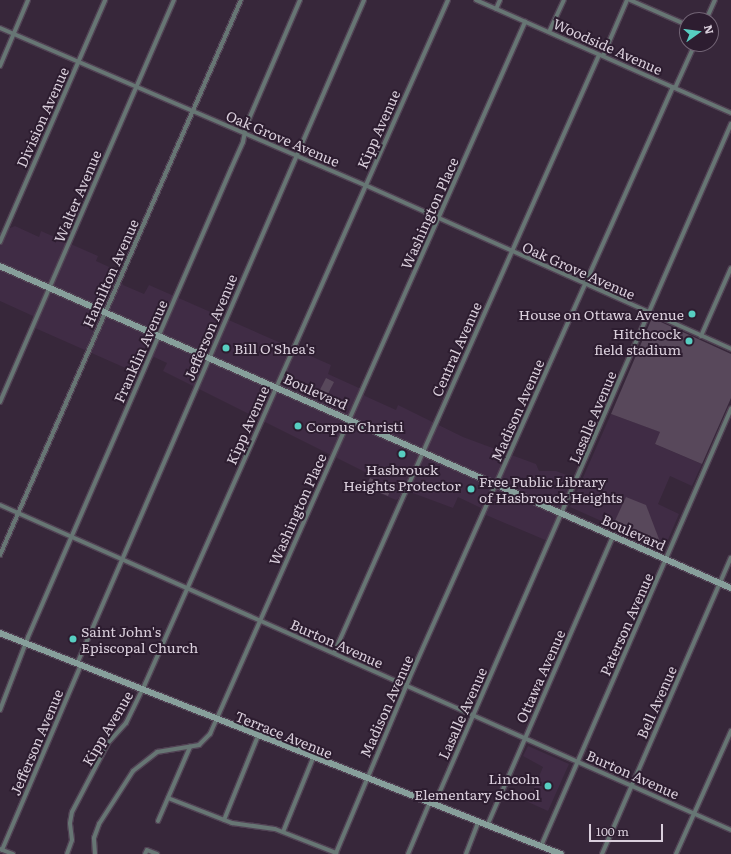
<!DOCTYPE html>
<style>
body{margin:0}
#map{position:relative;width:731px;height:854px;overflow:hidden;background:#37273a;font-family:Literata,serif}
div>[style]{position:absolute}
.built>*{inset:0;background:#402c45}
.green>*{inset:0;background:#58485b;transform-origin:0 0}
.roads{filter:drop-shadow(1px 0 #514254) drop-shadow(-1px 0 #514254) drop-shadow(0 1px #514254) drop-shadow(0 -1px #514254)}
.street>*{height:4px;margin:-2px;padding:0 2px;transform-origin:2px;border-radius:2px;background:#677674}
.secondary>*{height:5.5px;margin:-2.75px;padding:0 2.75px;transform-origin:2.75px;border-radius:2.75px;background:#879f9b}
.dots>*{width:11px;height:11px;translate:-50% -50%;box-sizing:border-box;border:2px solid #2d1d30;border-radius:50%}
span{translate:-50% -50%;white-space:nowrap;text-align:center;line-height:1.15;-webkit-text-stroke:4px #2d1d30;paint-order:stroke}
.street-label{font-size:14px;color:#dacfdc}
.poi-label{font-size:14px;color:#dacfdc}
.right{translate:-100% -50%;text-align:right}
.left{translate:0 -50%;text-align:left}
.north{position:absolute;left:679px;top:12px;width:40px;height:40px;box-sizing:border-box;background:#2d1d30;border:1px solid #726475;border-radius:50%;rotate:76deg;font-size:11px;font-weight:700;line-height:16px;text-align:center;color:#dacfdc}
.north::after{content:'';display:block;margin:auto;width:14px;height:18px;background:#57cec1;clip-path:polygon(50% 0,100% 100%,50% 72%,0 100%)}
.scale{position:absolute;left:589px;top:824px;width:74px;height:18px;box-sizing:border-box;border:2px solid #dacfdc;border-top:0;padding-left:5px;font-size:12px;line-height:14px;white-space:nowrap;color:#dacfdc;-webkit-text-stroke:3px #2d1d30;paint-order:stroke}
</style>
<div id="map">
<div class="built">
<div style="clip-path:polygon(15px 226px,39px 237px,41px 231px,98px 256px,96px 261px,118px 271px,123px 285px,144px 294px,149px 285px,331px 365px,328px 374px,359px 388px,365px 396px,396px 410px,398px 405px,463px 437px,536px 464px,539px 471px,556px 471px,577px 479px,550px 542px,486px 515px,481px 508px,458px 497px,453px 508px,410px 492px,396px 500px,365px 487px,371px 475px,163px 371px,167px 363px,154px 357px,139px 374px,35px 328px,33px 316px,0 301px,0 232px)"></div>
<div style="clip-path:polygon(611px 414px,661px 432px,655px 444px,702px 464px,692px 486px,670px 476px,658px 504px,679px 514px,664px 549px,570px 507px)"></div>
<div style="clip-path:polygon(528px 746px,569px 764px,548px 811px,528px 802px,543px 767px,523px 756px)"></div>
</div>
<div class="green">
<div style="clip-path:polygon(652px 318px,731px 354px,731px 398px,702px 464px,655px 444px,660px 432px,611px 414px)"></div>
<div style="left:326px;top:378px;width:9px;height:18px;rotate:27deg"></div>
<div style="clip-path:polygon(370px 478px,391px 488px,388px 496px,366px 487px)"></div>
<div style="clip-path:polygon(626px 497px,646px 505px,662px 547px,613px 525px)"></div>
</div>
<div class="roads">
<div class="street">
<div style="left:476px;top:0;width:279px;rotate:23.9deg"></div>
<div style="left:630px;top:0;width:62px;rotate:23.7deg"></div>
<div style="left:496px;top:9px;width:10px;rotate:-66deg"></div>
<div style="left:706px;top:20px;width:22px;rotate:-66deg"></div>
<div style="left:0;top:28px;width:397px;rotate:23.3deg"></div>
<div style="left:365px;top:185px;width:401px;rotate:24.1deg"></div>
<div style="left:549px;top:32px;width:35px;rotate:-65deg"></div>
<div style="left:603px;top:56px;width:61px;rotate:-66.8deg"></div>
<div style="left:0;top:66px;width:72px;rotate:-67deg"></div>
<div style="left:675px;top:88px;width:48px;rotate:-65.6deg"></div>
<div style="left:0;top:242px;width:264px;rotate:-66.5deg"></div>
<div style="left:701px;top:336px;width:74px;rotate:-66.2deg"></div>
<div style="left:0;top:402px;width:438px;rotate:-66.6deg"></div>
<div style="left:0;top:505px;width:800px;rotate:23.97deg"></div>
<div style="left:0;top:555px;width:605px;rotate:-66.53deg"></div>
<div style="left:334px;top:653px;width:654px;rotate:-66.1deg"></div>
<div style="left:77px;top:664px;width:723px;rotate:-66.62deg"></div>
<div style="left:0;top:710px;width:78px;rotate:-69deg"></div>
<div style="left:28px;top:637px;width:510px;rotate:-66.55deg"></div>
<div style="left:231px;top:169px;width:30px;rotate:-66deg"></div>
<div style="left:243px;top:142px;width:16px;rotate:-79deg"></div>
<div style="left:246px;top:126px;width:137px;rotate:-66.8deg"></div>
<div style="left:168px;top:798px;width:69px;rotate:21.3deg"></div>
<div style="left:232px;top:823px;width:43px;rotate:7.9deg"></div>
<div style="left:275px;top:829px;width:66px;rotate:21.5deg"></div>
<div style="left:336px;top:853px;width:189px;rotate:-67.2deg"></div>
<div style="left:409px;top:679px;width:648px;rotate:-65.97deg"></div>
<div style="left:434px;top:805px;width:743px;rotate:-66.44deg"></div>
<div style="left:224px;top:820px;width:91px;rotate:-68deg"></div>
<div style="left:158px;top:821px;width:81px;rotate:-66.6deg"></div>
<div style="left:487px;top:826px;width:316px;rotate:-66.5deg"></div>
<div style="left:283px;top:832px;width:80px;rotate:-67.9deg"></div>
<div style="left:541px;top:846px;width:477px;rotate:-66.5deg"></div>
<div style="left:0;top:849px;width:14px;rotate:21deg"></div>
<div style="left:2px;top:850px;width:201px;rotate:-66.9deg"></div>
<div style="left:67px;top:854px;width:15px;rotate:-70deg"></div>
<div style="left:72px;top:840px;width:17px;rotate:-97deg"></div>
<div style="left:70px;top:823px;width:11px;rotate:-80deg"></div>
<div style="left:72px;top:812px;width:78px;rotate:-62.4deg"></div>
<div style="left:108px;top:743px;width:27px;rotate:-48deg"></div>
<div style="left:126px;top:723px;width:43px;rotate:-64deg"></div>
<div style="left:145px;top:684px;width:748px;rotate:-66.11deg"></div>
<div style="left:95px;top:854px;width:16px;rotate:-94deg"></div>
<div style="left:94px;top:838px;width:15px;rotate:-70deg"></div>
<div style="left:99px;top:824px;width:63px;rotate:-57.3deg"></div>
<div style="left:133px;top:771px;width:31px;rotate:-38deg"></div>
<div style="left:157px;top:752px;width:43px;rotate:-9.5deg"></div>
<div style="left:199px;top:745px;width:16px;rotate:-45deg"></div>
<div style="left:210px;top:734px;width:779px;rotate:-66.13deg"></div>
<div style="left:145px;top:854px;width:4px;rotate:-63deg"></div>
<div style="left:147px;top:850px;width:11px;rotate:22deg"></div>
<div style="left:408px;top:854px;width:54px;rotate:-67.2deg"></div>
<div style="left:466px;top:854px;width:33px;rotate:-69deg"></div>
<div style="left:602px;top:854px;width:323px;rotate:-66.5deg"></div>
<div style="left:676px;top:854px;width:135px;rotate:-65.9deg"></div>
</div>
<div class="secondary">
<div style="left:0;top:266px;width:799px;rotate:23.77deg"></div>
<div style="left:0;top:633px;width:603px;rotate:21.5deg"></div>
</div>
</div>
<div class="dots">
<div style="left:692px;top:314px;background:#57cec1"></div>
<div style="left:689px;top:341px;background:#57cec1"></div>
<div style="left:226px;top:348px;background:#57cec1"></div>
<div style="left:298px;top:426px;background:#57cec1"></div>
<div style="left:402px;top:454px;background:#57cec1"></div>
<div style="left:471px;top:489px;background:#57cec1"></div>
<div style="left:73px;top:639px;background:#57cec1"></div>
<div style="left:548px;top:786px;background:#57cec1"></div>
</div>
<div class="street-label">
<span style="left:608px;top:46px;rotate:24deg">Woodside Avenue</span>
<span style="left:42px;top:117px;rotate:-66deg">Division Avenue</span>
<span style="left:378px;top:129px;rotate:-66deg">Kipp Avenue</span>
<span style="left:283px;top:138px;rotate:23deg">Oak Grove Avenue</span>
<span style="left:77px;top:196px;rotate:-67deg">Walter Avenue</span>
<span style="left:429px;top:213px;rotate:-66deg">Washington Place</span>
<span style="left:579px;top:270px;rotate:24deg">Oak Grove Avenue</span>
<span style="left:110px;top:273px;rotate:-66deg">Hamilton Avenue</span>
<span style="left:210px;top:327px;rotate:-67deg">Jefferson Avenue</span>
<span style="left:456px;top:349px;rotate:-66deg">Central Avenue</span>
<span style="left:140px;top:351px;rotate:-66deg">Franklin Avenue</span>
<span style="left:316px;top:391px;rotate:24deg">Boulevard</span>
<span style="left:517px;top:410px;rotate:-66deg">Madison Avenue</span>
<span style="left:592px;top:417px;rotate:-67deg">Lasalle Avenue</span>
<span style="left:247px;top:425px;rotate:-66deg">Kipp Avenue</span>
<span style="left:297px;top:509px;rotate:-66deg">Washington Place</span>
<span style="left:634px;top:532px;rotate:24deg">Boulevard</span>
<span style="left:626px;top:624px;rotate:-66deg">Paterson Avenue</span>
<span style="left:337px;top:643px;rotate:24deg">Burton Avenue</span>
<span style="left:540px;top:676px;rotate:-66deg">Ottawa Avenue</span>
<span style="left:656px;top:702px;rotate:-66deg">Bell Avenue</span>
<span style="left:386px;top:706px;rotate:-66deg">Madison Avenue</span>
<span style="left:462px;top:713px;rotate:-66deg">Lasalle Avenue</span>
<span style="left:107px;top:728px;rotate:-59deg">Kipp Avenue</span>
<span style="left:284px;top:734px;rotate:22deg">Terrace Avenue</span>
<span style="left:36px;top:742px;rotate:-67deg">Jefferson Avenue</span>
<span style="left:633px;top:774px;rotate:24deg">Burton Avenue</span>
</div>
<div class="poi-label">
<span class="right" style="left:684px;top:314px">House on Ottawa Avenue</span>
<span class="right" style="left:681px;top:341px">Hitchcock<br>field stadium</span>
<span class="left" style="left:234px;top:348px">Bill O'Shea's</span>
<span class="left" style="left:306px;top:426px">Corpus Christi</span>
<span style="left:402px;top:477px">Hasbrouck<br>Heights Protector</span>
<span class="left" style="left:479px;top:489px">Free Public Library<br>of Hasbrouck Heights</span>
<span class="left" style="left:81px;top:639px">Saint John's<br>Episcopal Church</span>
<span class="right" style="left:540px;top:786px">Lincoln<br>Elementary School</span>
</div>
<div class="north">N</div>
<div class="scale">100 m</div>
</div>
